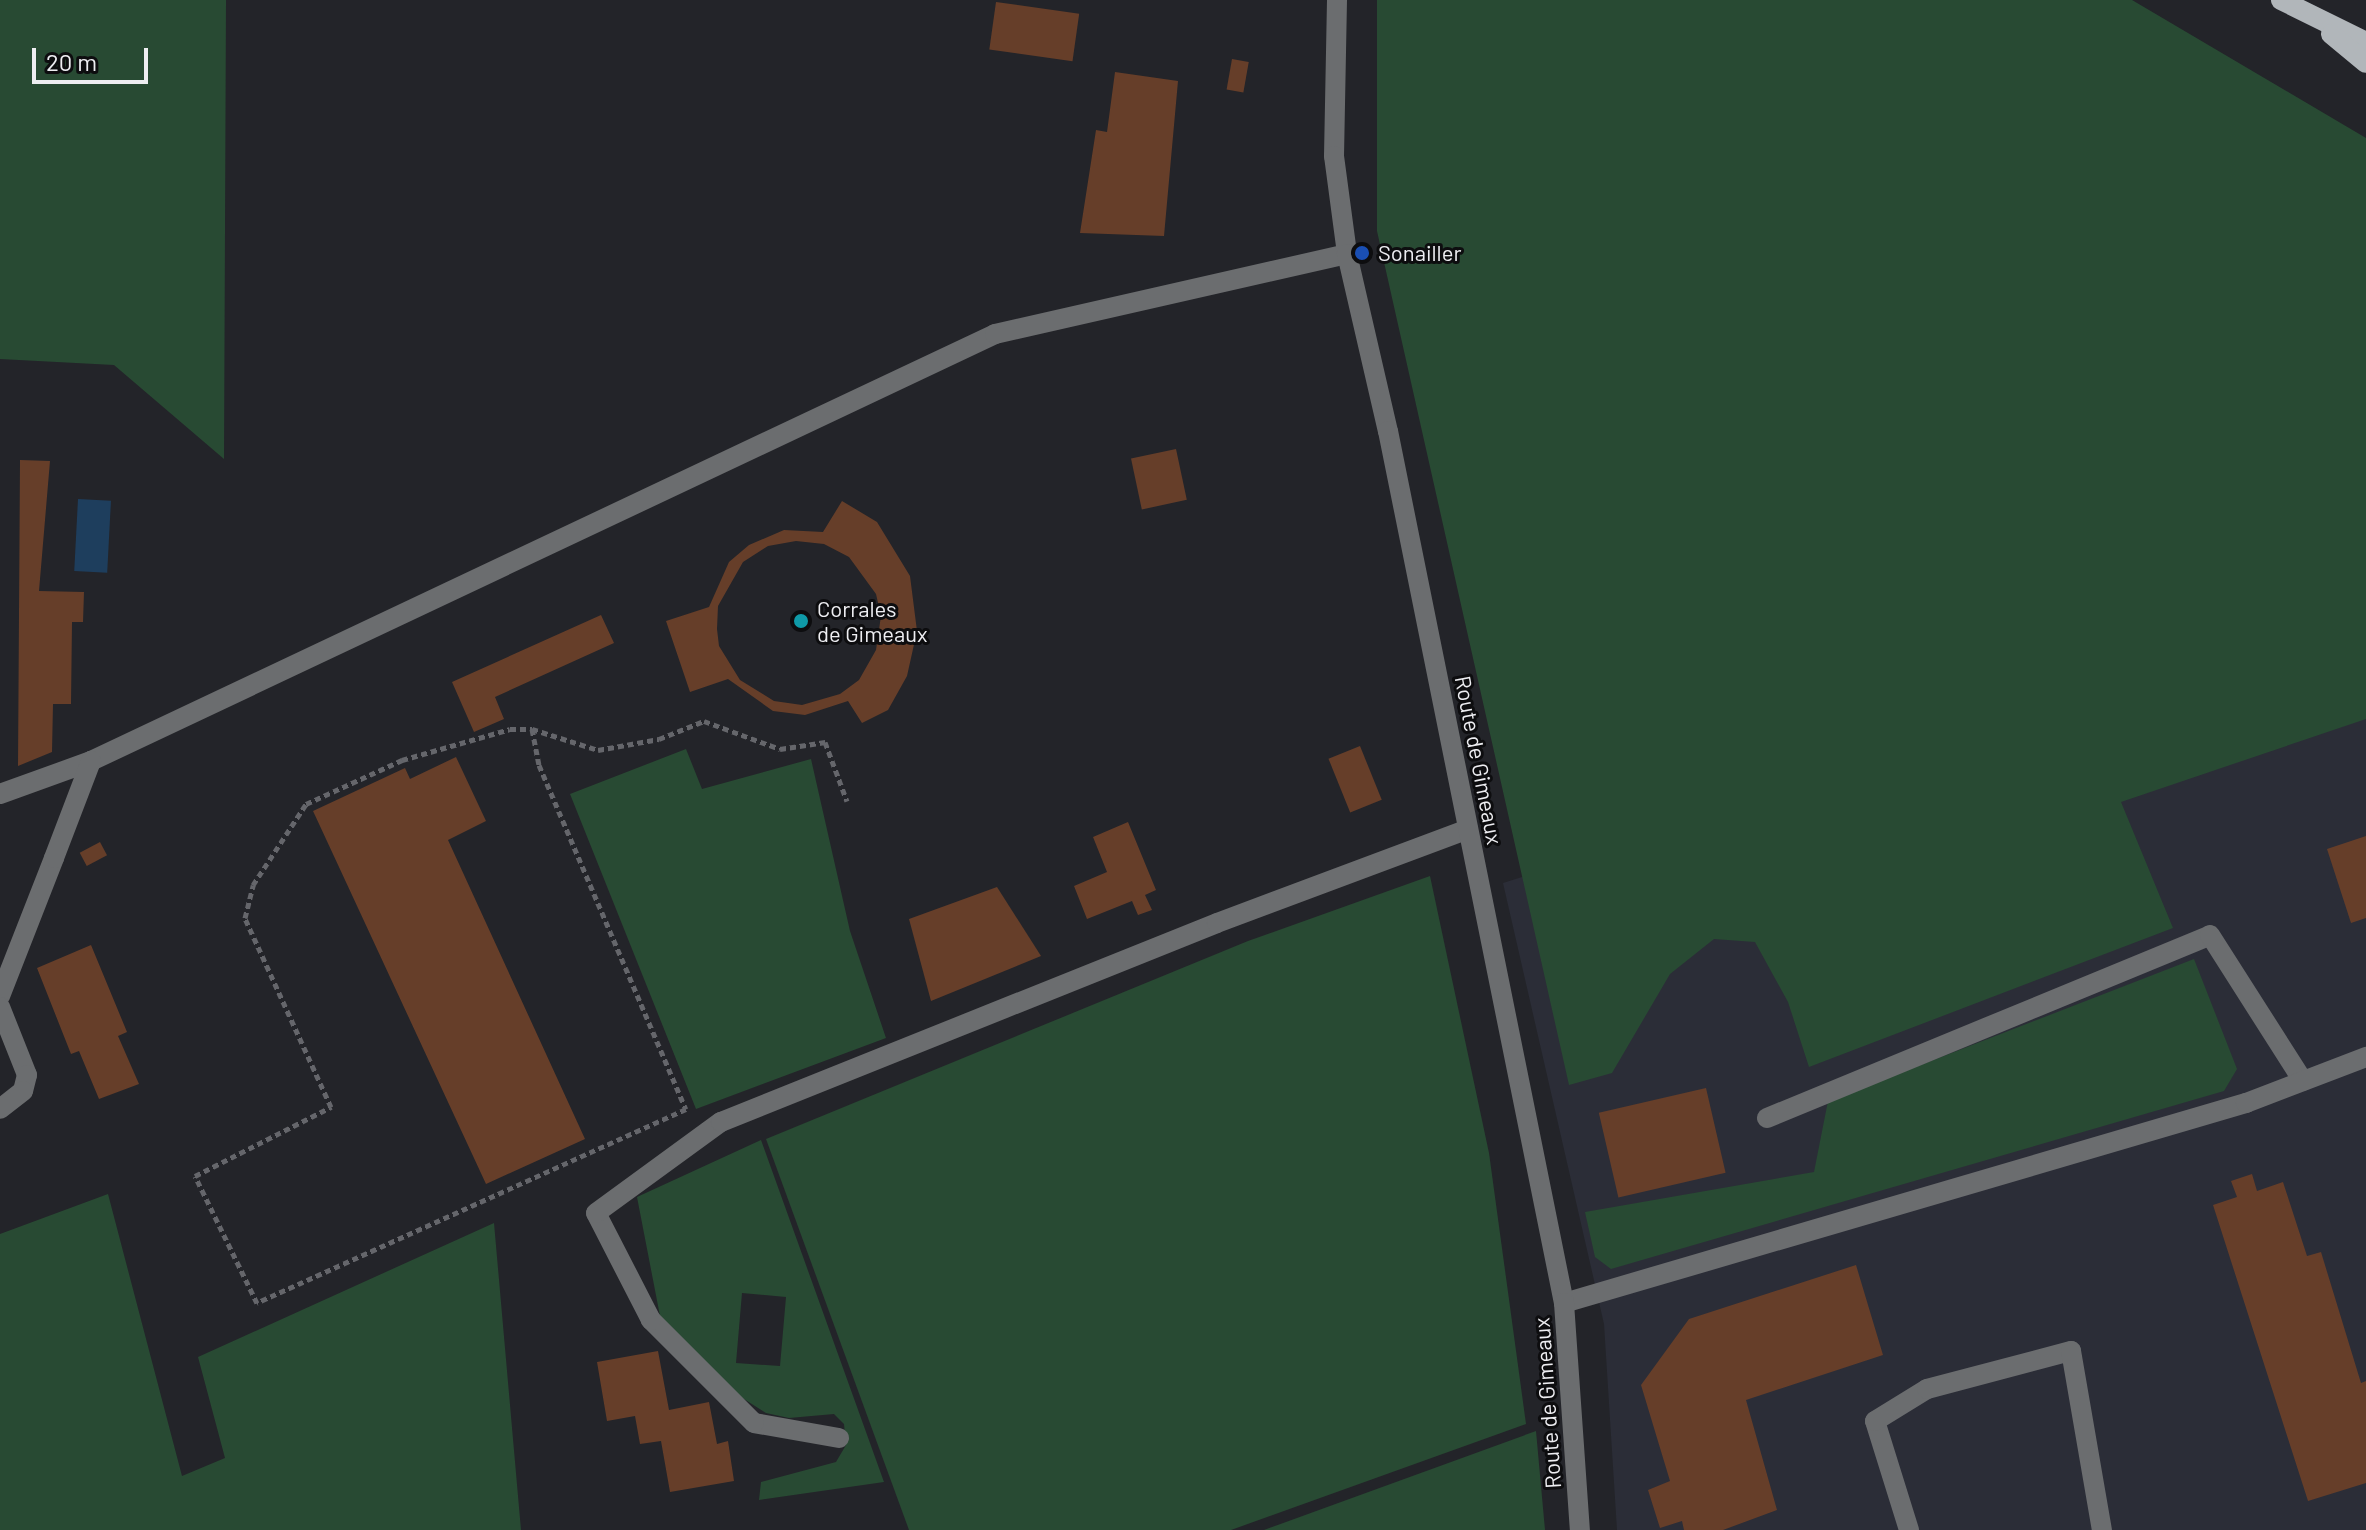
<!DOCTYPE html>
<style>
body{margin:0}
#map{position:relative;width:2366px;height:1530px;overflow:hidden;background:#232429;font-family:Barlow,sans-serif}
div>[style]{position:absolute}
.built>*{inset:0;background:#2b2d37}
.green>*{inset:0;background:#284a33}
.water>*{inset:0;background:#1e3e5d;transform-origin:0 0}
.building>*{inset:0;background:#663e29;transform-origin:0 0}
.path>*{height:5px;margin-top:-2.5px;transform-origin:0;background:repeating-linear-gradient(90deg,#65666b 0 6px,transparent 0 10px)}
.service>*{height:20px;margin:-10px;padding:0 10px;transform-origin:10px;border-radius:10px;background:#6b6d6f}
.minor>*{height:20px;margin:-10px;padding:0 10px;transform-origin:10px;border-radius:10px;background:#6b6d6f}
.tertiary>*{height:20px;margin:-10px;padding:0 10px;transform-origin:10px;border-radius:10px;background:#6b6d6f}
.primary>*{height:20px;margin:-10px;padding:0 10px;transform-origin:10px;border-radius:10px;background:#b1b6ba}
.dots>*{width:22px;height:22px;translate:-50% -50%;box-sizing:border-box;border:4px solid #0d0d0f;border-radius:50%}
span{translate:-50% -50%;white-space:nowrap;text-align:center;line-height:1.15;-webkit-text-stroke:6px #0d0d0f;paint-order:stroke}
.poi-label{font-size:22px;color:#eeeef2}
.left{translate:0 -50%;text-align:left}
.street-label{font-size:22px;color:#eeeef2}
.scale{position:absolute;left:32px;top:48px;width:116px;height:36px;box-sizing:border-box;border:4px solid #eeeef2;border-top:0;padding-left:10px;font-size:24px;line-height:28px;white-space:nowrap;color:#eeeef2;-webkit-text-stroke:6px #0d0d0f;paint-order:stroke}
</style>
<div id="map">
<div class="built">
<div style="clip-path:polygon(2058px 709px,2366px 709px,2366px 1530px,1617px 1530px,1604px 1324px,1503px 883px)"></div>
</div>
<div class="green">
<div style="clip-path:polygon(0 0,226px 0,224px 459px,114px 365px,0 359px)"></div>
<div style="clip-path:polygon(1377px 0,2132px 0,2366px 138px,2366px 719px,2121px 802px,2173px 928px,1809px 1067px,1788px 1002px,1755px 942px,1714px 939px,1670px 974px,1612px 1073px,1569px 1085px,1377px 231px)"></div>
<div style="clip-path:polygon(686px 749px,702px 789px,811px 759px,850px 931px,886px 1038px,696px 1109px,570px 794px)"></div>
<div style="clip-path:polygon(1430px 876px,1489px 1153px,1526px 1424px,1231px 1530px,909px 1530px,766px 1139px,1248px 941px)"></div>
<div style="clip-path:polygon(2194px 959px,2237px 1069px,2224px 1091px,1611px 1269px,1595px 1257px,1585px 1212px,1814px 1172px,1828px 1101px)"></div>
<div style="clip-path:polygon(evenodd,761px 1140px,884px 1482px,759px 1500px,761px 1482px,836px 1462px,846px 1445px,844px 1424px,834px 1414px,789px 1418px,766px 1413px,733px 1392px,660px 1316px,637px 1197px,761px 1140px,742px 1293px,786px 1297px,780px 1366px,736px 1363px,742px 1293px)"></div>
<div style="clip-path:polygon(108px 1194px,182px 1476px,225px 1458px,198px 1357px,494px 1223px,521px 1530px,0 1530px,0 1234px)"></div>
<div style="clip-path:polygon(1536px 1431px,1545px 1530px,1264px 1530px)"></div>
</div>
<div class="water">
<div style="left:78px;top:499px;width:33px;height:72px;rotate:3deg"></div>
</div>
<div class="building">
<div style="left:996px;top:2px;width:84px;height:48px;rotate:8deg"></div>
<div style="left:1232px;top:59px;width:17px;height:31px;rotate:10deg"></div>
<div style="clip-path:polygon(1115px 72px,1178px 81px,1164px 236px,1080px 233px,1096px 130px,1107px 132px)"></div>
<div style="left:1176px;top:449px;width:52px;height:46px;rotate:78deg"></div>
<div style="clip-path:polygon(20px 460px,50px 461px,39px 591px,84px 592px,83px 622px,72px 622px,71px 704px,53px 704px,52px 752px,18px 766px)"></div>
<div style="clip-path:polygon(evenodd,842px 501px,877px 522px,910px 576px,917px 631px,907px 676px,888px 710px,862px 723px,848px 701px,805px 715px,773px 711px,728px 679px,690px 692px,666px 621px,709px 607px,729px 562px,749px 545px,784px 530px,823px 532px,842px 501px,796px 541px,824px 544px,849px 557px,876px 594px,881px 616px,876px 650px,859px 680px,840px 694px,802px 705px,774px 701px,740px 680px,719px 646px,717px 629px,718px 606px,743px 562px,768px 546px,796px 541px)"></div>
<div style="clip-path:polygon(601px 615px,614px 643px,495px 697px,504px 719px,474px 732px,452px 682px)"></div>
<div style="left:1360px;top:746px;width:58px;height:34px;rotate:68deg"></div>
<div style="clip-path:polygon(456px 757px,486px 821px,448px 840px,585px 1139px,486px 1184px,313px 811px,405px 768px,410px 779px)"></div>
<div style="clip-path:polygon(1128px 822px,1156px 890px,1145px 895px,1152px 910px,1138px 915px,1132px 901px,1087px 919px,1074px 886px,1107px 872px,1093px 837px)"></div>
<div style="clip-path:polygon(2366px 836px,2366px 918px,2351px 923px,2327px 849px)"></div>
<div style="left:100px;top:842px;width:15px;height:23px;rotate:62deg"></div>
<div style="clip-path:polygon(997px 887px,1041px 956px,931px 1001px,909px 919px)"></div>
<div style="clip-path:polygon(91px 945px,127px 1032px,118px 1036px,139px 1084px,99px 1099px,79px 1051px,71px 1054px,37px 968px)"></div>
<div style="left:1706px;top:1088px;width:87px;height:110px;rotate:77deg"></div>
<div style="clip-path:polygon(2252px 1174px,2257px 1191px,2283px 1182px,2307px 1256px,2321px 1252px,2361px 1383px,2366px 1381px,2366px 1483px,2308px 1501px,2213px 1205px,2237px 1197px,2231px 1181px)"></div>
<div style="clip-path:polygon(1856px 1265px,1883px 1355px,1746px 1400px,1777px 1510px,1723px 1530px,1684px 1530px,1682px 1521px,1660px 1528px,1648px 1490px,1670px 1481px,1641px 1385px,1689px 1319px)"></div>
<div style="clip-path:polygon(658px 1351px,669px 1410px,709px 1402px,717px 1444px,728px 1441px,734px 1481px,670px 1492px,661px 1441px,640px 1444px,635px 1416px,607px 1421px,597px 1362px)"></div>
</div>
<div class="path">
<div style="left:532px;top:729px;width:37px;rotate:79deg"></div>
<div style="left:539px;top:765px;width:374px;rotate:66.9deg"></div>
<div style="left:686px;top:1109px;width:471px;rotate:155.7deg"></div>
<div style="left:257px;top:1303px;width:141px;rotate:-116deg"></div>
<div style="left:195px;top:1176px;width:153px;rotate:-26.9deg"></div>
<div style="left:331px;top:1107px;width:208px;rotate:-114.5deg"></div>
<div style="left:245px;top:918px;width:34px;rotate:-76deg"></div>
<div style="left:253px;top:885px;width:97px;rotate:-56.8deg"></div>
<div style="left:306px;top:804px;width:106px;rotate:-24.6deg"></div>
<div style="left:402px;top:760px;width:112px;rotate:-16deg"></div>
<div style="left:510px;top:729px;width:22px"></div>
<div style="left:532px;top:729px;width:69px;rotate:17.7deg"></div>
<div style="left:598px;top:750px;width:62px;rotate:-10.2deg"></div>
<div style="left:659px;top:739px;width:48px;rotate:-21.8deg"></div>
<div style="left:704px;top:721px;width:81px;rotate:20.2deg"></div>
<div style="left:780px;top:749px;width:46px;rotate:-8.8deg"></div>
<div style="left:825px;top:742px;width:63px;rotate:69.6deg"></div>
</div>
<div class="service">
<div style="left:0;top:996px;width:148px;rotate:-68.6deg"></div>
<div style="left:0;top:1007px;width:73px;rotate:68.3deg"></div>
<div style="left:27px;top:1075px;width:16px;rotate:104deg"></div>
<div style="left:23px;top:1091px;width:29px;rotate:142deg"></div>
<div style="left:1767px;top:1118px;width:479px;rotate:-22.4deg"></div>
<div style="left:2210px;top:935px;width:173px;rotate:57.5deg"></div>
<div style="left:1564px;top:1303px;width:711px;rotate:-16.34deg"></div>
<div style="left:2246px;top:1103px;width:129px;rotate:-21deg"></div>
<div style="left:839px;top:1438px;width:86px;rotate:-170deg"></div>
<div style="left:754px;top:1423px;width:146px;rotate:-135deg"></div>
<div style="left:651px;top:1320px;width:120px;rotate:-117.2deg"></div>
<div style="left:596px;top:1213px;width:155px;rotate:-36.1deg"></div>
<div style="left:721px;top:1122px;width:534px;rotate:-21.86deg"></div>
<div style="left:1217px;top:923px;width:268px;rotate:-20.5deg"></div>
<div style="left:1909px;top:1530px;width:114px;rotate:-107.3deg"></div>
<div style="left:1875px;top:1421px;width:61px;rotate:-31.6deg"></div>
<div style="left:1927px;top:1389px;width:149px;rotate:-14.8deg"></div>
<div style="left:2071px;top:1351px;width:182px;rotate:80.2deg"></div>
</div>
<div class="minor">
<div style="left:0;top:794px;width:97px;rotate:-19.9deg"></div>
<div style="left:91px;top:761px;width:1000px;rotate:-25.28deg"></div>
<div style="left:995px;top:334px;width:361px;rotate:-12.8deg"></div>
<div style="left:54px;top:858px;width:104px;rotate:-69.1deg"></div>
</div>
<div class="tertiary">
<div style="left:1337px;top:0;width:156px;rotate:91.1deg"></div>
<div style="left:1334px;top:156px;width:99px;rotate:82.4deg"></div>
<div style="left:1347px;top:254px;width:182px;rotate:77deg"></div>
<div style="left:1388px;top:431px;width:890px;rotate:78.59deg"></div>
<div style="left:1564px;top:1303px;width:228px;rotate:86deg"></div>
</div>
<div class="primary">
<div style="left:2281px;top:0;width:95px;rotate:26.3deg"></div>
<div style="left:2331px;top:34px;width:45px;rotate:39.6deg"></div>
</div>
<div class="dots">
<div style="left:1362px;top:253px;background:#1a4fb4"></div>
<div style="left:801px;top:621px;background:#0f9aa8"></div>
</div>
<div class="poi-label">
<span class="left" style="left:1378px;top:253px">Sonailler</span>
<span class="left" style="left:817px;top:621px">Corrales<br>de Gimeaux</span>
</div>
<div class="street-label">
<span style="left:1479px;top:760px;rotate:79deg">Route de Gimeaux</span>
<span style="left:1547px;top:1403px;rotate:-94deg">Route de Gimeaux</span>
</div>
<div class="scale">20 m</div>
</div>
